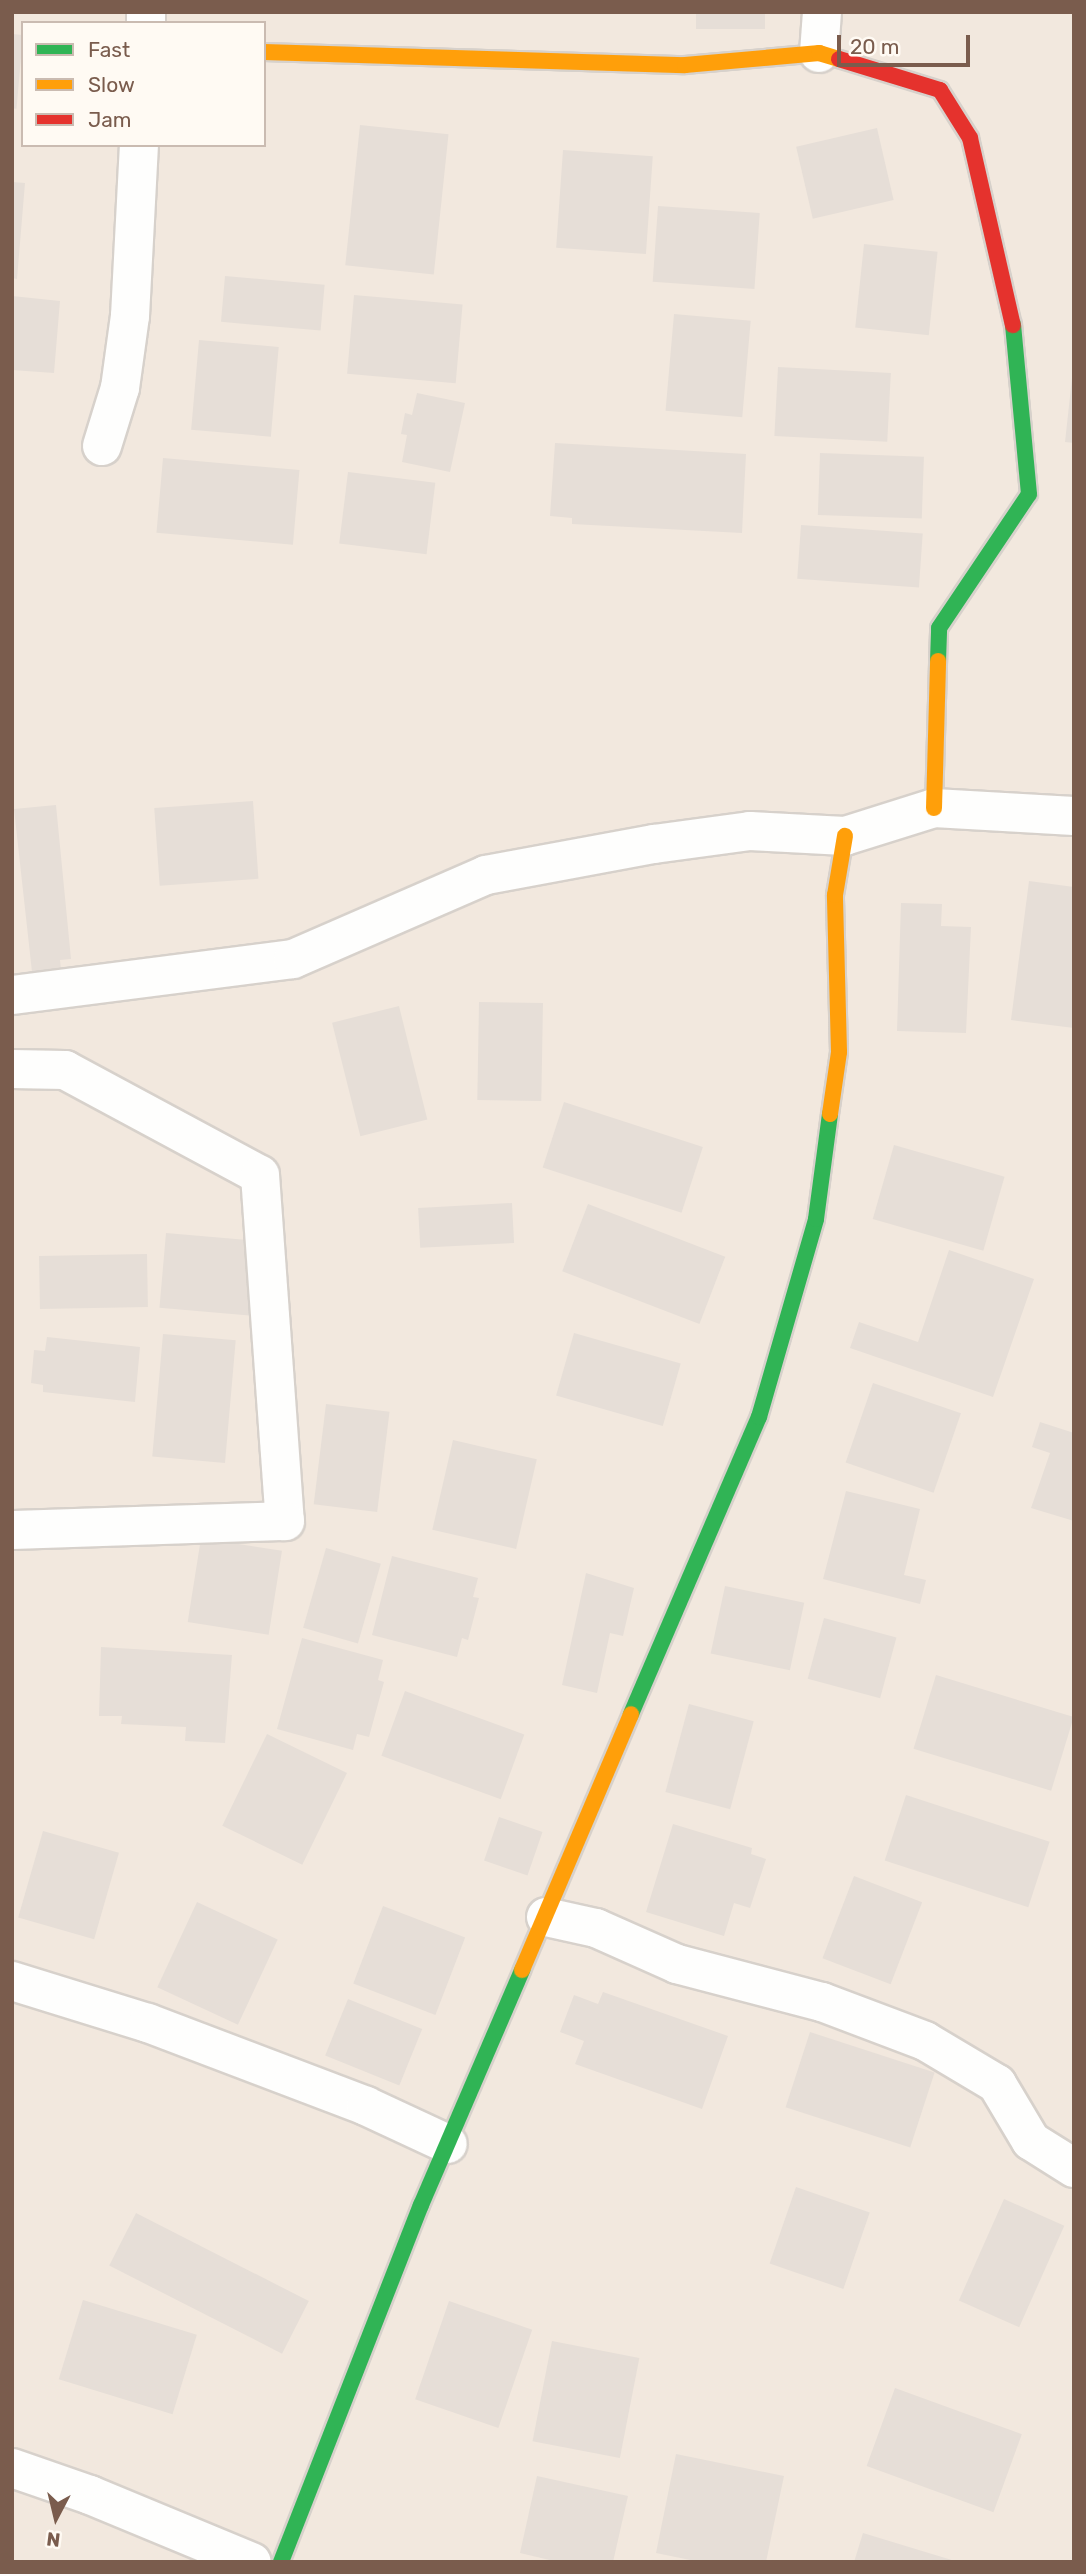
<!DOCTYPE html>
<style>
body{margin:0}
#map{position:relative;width:1086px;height:2574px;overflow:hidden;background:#f9f5f0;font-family:Rubik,sans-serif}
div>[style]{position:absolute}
.residential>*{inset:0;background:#f2e8de}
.building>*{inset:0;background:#e6ded7;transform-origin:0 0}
.roads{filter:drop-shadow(2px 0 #d7d1cb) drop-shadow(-2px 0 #d7d1cb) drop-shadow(0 2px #d7d1cb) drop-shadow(0 -2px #d7d1cb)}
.street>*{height:38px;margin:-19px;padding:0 19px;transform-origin:19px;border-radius:19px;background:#fefefd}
.fast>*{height:16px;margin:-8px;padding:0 8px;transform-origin:8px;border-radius:8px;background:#30b455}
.slow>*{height:16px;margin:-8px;padding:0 8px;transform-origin:8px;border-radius:8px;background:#ff9f0a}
.jam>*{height:16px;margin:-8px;padding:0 8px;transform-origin:8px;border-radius:8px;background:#e5322d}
span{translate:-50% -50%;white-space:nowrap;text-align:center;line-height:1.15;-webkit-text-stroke:7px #fffaf3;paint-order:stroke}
.frame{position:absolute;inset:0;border:14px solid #7a5c4d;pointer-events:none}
.legend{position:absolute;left:21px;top:21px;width:245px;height:126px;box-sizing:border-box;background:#fffaf3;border:2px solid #cabbb1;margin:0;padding:9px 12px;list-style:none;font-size:21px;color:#7a5c4d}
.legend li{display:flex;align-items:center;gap:14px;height:35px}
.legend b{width:35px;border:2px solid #cabbb1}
.north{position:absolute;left:21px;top:2483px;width:70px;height:70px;-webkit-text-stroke:5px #fffaf3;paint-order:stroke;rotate:187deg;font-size:19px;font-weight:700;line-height:28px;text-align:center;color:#7a5c4d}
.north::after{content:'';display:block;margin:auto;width:24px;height:32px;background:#7a5c4d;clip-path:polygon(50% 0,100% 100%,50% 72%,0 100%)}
.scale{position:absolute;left:837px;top:35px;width:133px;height:32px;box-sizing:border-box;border:4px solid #7a5c4d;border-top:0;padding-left:9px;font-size:21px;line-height:24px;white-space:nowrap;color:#7a5c4d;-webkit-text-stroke:5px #fffaf3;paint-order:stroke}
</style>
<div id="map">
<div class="residential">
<div style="clip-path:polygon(evenodd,12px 12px,1074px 12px,1074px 2562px,12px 2562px,12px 12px,23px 23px,264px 23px,264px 145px,23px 145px,23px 23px)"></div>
</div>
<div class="building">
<div style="left:696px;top:12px;width:69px;height:17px"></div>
<div style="left:12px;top:34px;width:11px;height:74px;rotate:5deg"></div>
<div style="left:360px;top:125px;width:89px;height:141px;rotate:6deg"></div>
<div style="left:877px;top:128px;width:74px;height:83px;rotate:77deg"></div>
<div style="left:563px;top:150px;width:90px;height:98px;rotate:4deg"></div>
<div style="clip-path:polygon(12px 182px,25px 183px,17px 279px,12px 278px)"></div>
<div style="left:658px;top:206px;width:102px;height:76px;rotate:4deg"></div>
<div style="left:864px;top:244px;width:74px;height:84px;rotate:6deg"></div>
<div style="left:225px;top:276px;width:100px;height:46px;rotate:5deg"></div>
<div style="left:354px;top:295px;width:109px;height:79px;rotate:5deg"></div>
<div style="clip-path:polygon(12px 296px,60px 301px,54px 373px,12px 370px)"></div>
<div style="left:674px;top:314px;width:77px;height:97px;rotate:5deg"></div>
<div style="left:199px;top:340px;width:80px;height:90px;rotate:5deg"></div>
<div style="left:778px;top:367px;width:113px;height:69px;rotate:3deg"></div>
<div style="clip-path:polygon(1072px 378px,1074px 378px,1074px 443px,1065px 442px)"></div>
<div style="clip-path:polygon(417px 393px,465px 403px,450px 472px,402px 462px,407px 435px,401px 434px,405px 413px,412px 415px)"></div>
<div style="clip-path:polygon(555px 443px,746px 454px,742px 533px,572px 524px,572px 518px,550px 516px)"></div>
<div style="left:820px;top:453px;width:104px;height:62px;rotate:2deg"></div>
<div style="left:163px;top:458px;width:137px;height:75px;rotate:5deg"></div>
<div style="left:348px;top:472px;width:88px;height:72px;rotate:7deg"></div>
<div style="left:801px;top:525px;width:122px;height:54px;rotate:4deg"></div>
<div style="left:253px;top:801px;width:78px;height:99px;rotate:86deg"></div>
<div style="clip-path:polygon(56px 805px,71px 959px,60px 960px,61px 970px,32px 972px,14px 809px)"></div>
<div style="clip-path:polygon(1029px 881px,1074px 887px,1074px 1028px,1011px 1020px)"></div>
<div style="clip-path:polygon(901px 903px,942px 904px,941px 926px,971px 927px,966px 1033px,897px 1031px)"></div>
<div style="left:479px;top:1002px;width:64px;height:98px;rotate:1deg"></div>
<div style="left:399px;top:1006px;width:117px;height:69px;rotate:76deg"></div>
<div style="left:564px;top:1102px;width:146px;height:69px;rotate:18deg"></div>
<div style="left:894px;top:1145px;width:115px;height:77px;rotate:16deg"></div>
<div style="left:512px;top:1203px;width:40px;height:94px;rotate:87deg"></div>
<div style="left:588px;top:1204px;width:147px;height:72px;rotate:21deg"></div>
<div style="left:166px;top:1233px;width:93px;height:75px;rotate:5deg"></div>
<div style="clip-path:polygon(949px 1250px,1034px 1279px,993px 1397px,850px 1348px,859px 1322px,918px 1342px)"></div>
<div style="left:147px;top:1254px;width:53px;height:108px;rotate:89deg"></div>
<div style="left:574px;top:1333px;width:111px;height:65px;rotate:16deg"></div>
<div style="left:163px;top:1334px;width:73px;height:123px;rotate:5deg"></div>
<div style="clip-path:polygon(47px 1337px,140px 1347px,135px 1402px,43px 1392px,43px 1385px,31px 1383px,34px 1350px,45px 1351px)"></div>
<div style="left:873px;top:1383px;width:93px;height:84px;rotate:19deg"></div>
<div style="left:326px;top:1404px;width:64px;height:101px;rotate:7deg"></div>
<div style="clip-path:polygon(1040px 1422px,1074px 1433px,1074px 1521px,1031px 1508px,1050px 1453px,1032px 1447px)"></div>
<div style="left:453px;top:1440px;width:86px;height:92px;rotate:13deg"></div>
<div style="clip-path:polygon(846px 1491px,920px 1509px,904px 1575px,926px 1580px,920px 1604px,823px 1579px)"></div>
<div style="left:201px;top:1538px;width:82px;height:85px;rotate:9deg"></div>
<div style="left:326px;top:1548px;width:57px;height:83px;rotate:16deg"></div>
<div style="clip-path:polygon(392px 1556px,478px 1578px,473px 1597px,479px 1598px,468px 1640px,462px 1638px,457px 1657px,372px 1635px)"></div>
<div style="clip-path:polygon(586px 1573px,634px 1588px,623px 1636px,610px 1633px,597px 1693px,562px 1685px)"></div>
<div style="left:725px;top:1586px;width:81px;height:69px;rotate:12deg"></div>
<div style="left:824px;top:1618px;width:75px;height:63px;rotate:15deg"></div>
<div style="clip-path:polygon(302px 1638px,383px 1660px,378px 1680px,384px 1682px,369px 1737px,357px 1734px,353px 1750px,277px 1729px)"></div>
<div style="clip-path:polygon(101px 1647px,232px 1655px,225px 1743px,185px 1741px,186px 1727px,121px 1724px,122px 1716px,99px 1716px)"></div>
<div style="left:936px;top:1675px;width:144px;height:77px;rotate:17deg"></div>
<div style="left:405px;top:1691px;width:127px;height:69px;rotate:20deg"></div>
<div style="left:689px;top:1704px;width:67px;height:91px;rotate:15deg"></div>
<div style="left:267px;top:1734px;width:89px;height:102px;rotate:26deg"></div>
<div style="left:906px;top:1795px;width:151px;height:69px;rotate:18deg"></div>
<div style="left:499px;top:1817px;width:46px;height:46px;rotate:19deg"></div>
<div style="clip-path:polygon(673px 1824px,752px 1848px,751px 1854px,766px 1859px,750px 1908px,734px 1903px,724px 1936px,646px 1912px)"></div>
<div style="left:43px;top:1831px;width:79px;height:90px;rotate:16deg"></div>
<div style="left:854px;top:1876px;width:73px;height:88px;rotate:21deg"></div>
<div style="left:197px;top:1902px;width:89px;height:94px;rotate:25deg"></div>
<div style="left:383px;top:1906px;width:88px;height:83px;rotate:21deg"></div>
<div style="clip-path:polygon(603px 1992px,728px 2036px,702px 2109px,575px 2064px,584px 2041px,560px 2032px,574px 1995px,598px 2004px)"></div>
<div style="left:348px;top:1999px;width:80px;height:61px;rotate:22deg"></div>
<div style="left:810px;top:2032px;width:131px;height:79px;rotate:18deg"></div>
<div style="left:796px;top:2187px;width:78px;height:81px;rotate:19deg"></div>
<div style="left:1004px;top:2199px;width:66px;height:111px;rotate:24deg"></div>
<div style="left:136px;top:2213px;width:194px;height:59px;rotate:27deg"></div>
<div style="left:83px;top:2300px;width:119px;height:83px;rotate:17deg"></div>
<div style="left:449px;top:2301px;width:88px;height:104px;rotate:19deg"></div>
<div style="left:552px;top:2341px;width:89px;height:102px;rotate:11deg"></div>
<div style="left:895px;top:2388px;width:135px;height:83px;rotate:20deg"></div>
<div style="clip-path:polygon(676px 2454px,784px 2476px,766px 2562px,700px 2562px,656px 2553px)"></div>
<div style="clip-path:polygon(537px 2476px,628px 2496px,613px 2562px,558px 2562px,520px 2553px)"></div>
<div style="clip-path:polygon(863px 2533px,955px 2561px,955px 2562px,854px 2562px)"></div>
</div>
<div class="roads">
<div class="street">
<div style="left:146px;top:23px;width:11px;rotate:-90deg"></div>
<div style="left:819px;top:53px;width:41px;rotate:-85.8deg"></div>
<div style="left:102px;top:446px;width:61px;rotate:-72.8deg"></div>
<div style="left:120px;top:388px;width:73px;rotate:-82.1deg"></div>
<div style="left:130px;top:316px;width:171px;rotate:-87deg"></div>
<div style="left:12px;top:995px;width:283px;rotate:-7.3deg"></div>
<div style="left:293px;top:959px;width:210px;rotate:-23.5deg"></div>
<div style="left:486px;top:875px;width:171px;rotate:-10.5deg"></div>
<div style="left:654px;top:844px;width:97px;rotate:-7.7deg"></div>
<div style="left:750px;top:831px;width:95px;rotate:3deg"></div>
<div style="left:845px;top:836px;width:93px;rotate:-17.5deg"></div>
<div style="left:934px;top:808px;width:140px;rotate:3.3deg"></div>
<div style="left:12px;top:1069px;width:53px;rotate:1.1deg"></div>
<div style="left:65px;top:1070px;width:221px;rotate:28.3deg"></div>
<div style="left:260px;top:1175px;width:347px;rotate:85.9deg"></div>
<div style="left:285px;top:1521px;width:273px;rotate:178.1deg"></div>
<div style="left:546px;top:1917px;width:51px;rotate:12.4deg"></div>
<div style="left:596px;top:1928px;width:89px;rotate:24deg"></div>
<div style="left:677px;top:1964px;width:150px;rotate:14.7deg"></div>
<div style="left:822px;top:2002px;width:110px;rotate:20.7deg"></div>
<div style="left:925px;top:2041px;width:84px;rotate:30.8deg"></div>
<div style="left:997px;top:2084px;width:66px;rotate:59.2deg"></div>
<div style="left:1031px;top:2141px;width:51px;rotate:32.1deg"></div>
<div style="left:12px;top:1981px;width:142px;rotate:17.2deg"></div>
<div style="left:148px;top:2023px;width:233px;rotate:20.8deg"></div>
<div style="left:366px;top:2106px;width:90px;rotate:24.9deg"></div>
<div style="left:12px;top:2468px;width:83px;rotate:19.1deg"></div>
<div style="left:90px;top:2495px;width:175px;rotate:22.5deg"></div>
</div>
<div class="fast">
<div style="left:938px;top:661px;width:33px;rotate:-88deg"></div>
<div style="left:939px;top:628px;width:161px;rotate:-56.1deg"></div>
<div style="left:1029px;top:494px;width:170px;rotate:-95.4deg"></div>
<div style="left:631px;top:1714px;width:323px;rotate:-66.7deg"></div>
<div style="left:759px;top:1417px;width:206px;rotate:-73.9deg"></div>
<div style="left:816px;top:1219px;width:106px;rotate:-82.4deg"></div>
<div style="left:281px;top:2562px;width:383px;rotate:-68.6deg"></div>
<div style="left:421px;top:2205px;width:256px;rotate:-66.7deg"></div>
</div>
<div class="slow">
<div style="left:264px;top:52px;width:421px;rotate:1.8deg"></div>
<div style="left:685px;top:65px;width:135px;rotate:-5.1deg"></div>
<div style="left:819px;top:53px;width:21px;rotate:17deg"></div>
<div style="left:934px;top:808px;width:147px;rotate:-88.4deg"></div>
<div style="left:830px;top:1114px;width:63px;rotate:-81.7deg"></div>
<div style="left:839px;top:1052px;width:157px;rotate:-91.5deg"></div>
<div style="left:835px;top:895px;width:60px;rotate:-80.4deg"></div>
<div style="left:522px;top:1970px;width:278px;rotate:-66.9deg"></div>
</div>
<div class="jam">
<div style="left:839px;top:59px;width:106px;rotate:17.1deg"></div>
<div style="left:940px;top:90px;width:57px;rotate:58deg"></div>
<div style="left:970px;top:138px;width:192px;rotate:77.1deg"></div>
</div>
</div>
<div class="frame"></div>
<ul class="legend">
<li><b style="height:9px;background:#30b455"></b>Fast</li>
<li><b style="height:9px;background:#ff9f0a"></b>Slow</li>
<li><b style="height:9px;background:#e5322d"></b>Jam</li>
</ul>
<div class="north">N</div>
<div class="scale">20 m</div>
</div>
